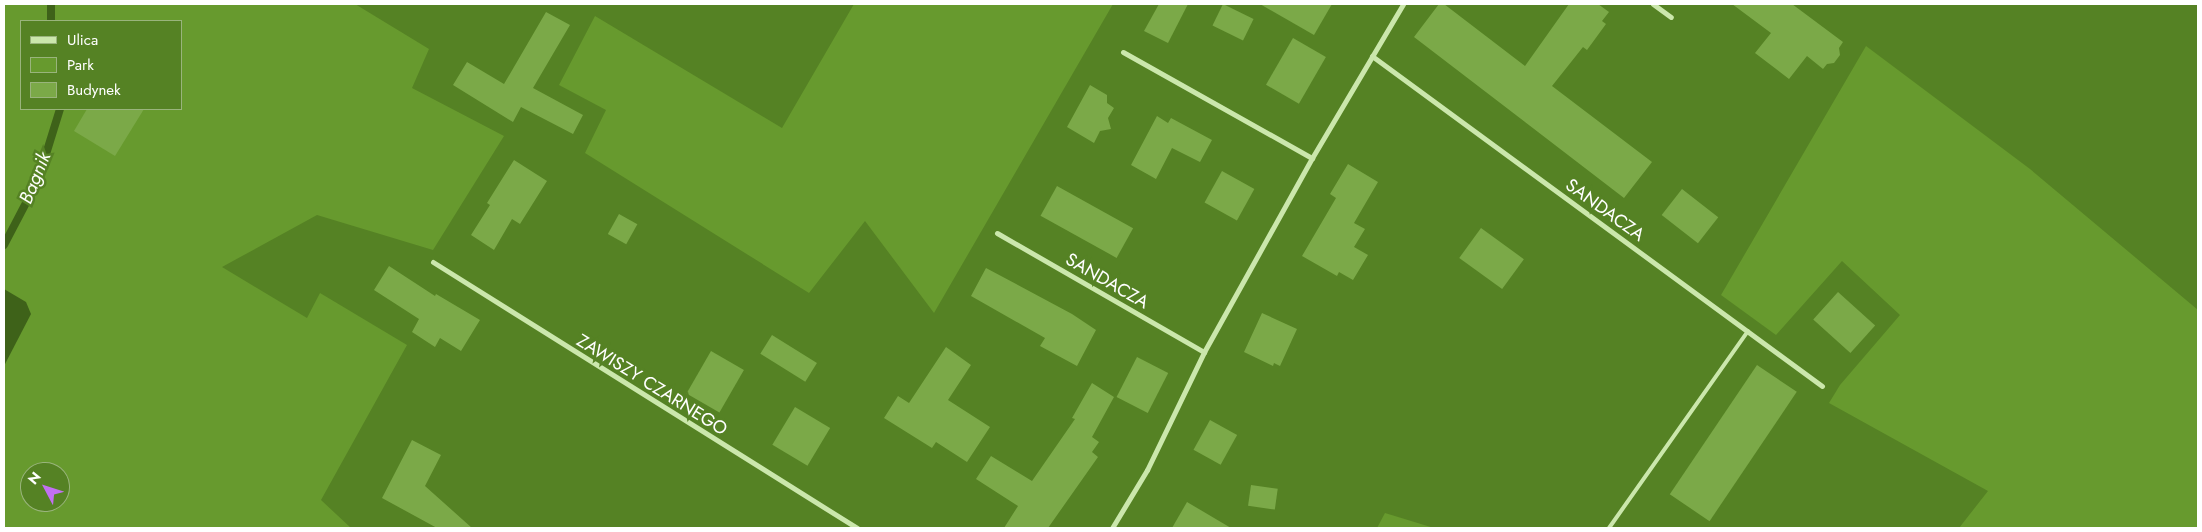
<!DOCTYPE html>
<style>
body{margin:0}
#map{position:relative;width:2202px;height:532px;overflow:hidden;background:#558224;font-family:Jost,sans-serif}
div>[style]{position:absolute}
.green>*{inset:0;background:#679a2e}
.water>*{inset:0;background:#3e6219}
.stream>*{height:8px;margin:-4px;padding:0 4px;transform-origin:4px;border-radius:4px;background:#3e6219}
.building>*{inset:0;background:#7ba948;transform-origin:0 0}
.lane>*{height:4px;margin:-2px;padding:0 2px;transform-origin:2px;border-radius:2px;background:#cbe7ac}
.street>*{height:5px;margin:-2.5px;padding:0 2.5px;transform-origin:2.5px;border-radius:2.5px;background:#cbe7ac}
span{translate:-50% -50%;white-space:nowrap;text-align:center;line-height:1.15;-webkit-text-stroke:5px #558224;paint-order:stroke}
.street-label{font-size:18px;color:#fff}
.water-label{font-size:19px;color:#fdfefb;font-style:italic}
.frame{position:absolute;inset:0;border:5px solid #fff;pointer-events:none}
.legend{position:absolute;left:20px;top:20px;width:162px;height:90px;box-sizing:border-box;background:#558224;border:1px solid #99b47c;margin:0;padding:6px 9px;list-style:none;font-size:15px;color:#fff}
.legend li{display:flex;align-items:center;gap:10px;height:25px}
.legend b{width:25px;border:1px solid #99b47c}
.north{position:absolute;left:20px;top:462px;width:50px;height:50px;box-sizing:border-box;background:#558224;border:1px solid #99b47c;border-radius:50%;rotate:310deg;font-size:14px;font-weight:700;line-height:20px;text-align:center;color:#fff}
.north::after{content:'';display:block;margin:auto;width:18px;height:22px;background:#c270f2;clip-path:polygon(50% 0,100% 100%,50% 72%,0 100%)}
</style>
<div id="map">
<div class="green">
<div style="clip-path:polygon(evenodd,4px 4px,355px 4px,429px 49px,412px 88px,504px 136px,433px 250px,317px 215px,222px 267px,307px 318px,320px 293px,407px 345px,321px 500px,351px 528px,4px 528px,4px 4px,21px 21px,181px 21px,181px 109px,21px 109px,21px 21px,4px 4px,30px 472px,60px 472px,60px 502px,30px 502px,30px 472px)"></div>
<div style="clip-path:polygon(854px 4px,1113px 4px,934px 313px,865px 221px,809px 293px,585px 153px,606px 110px,559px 85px,595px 16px,782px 128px)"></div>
<div style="clip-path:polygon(1866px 46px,2030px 169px,2198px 310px,2198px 528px,1959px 528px,1988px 491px,1829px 403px,1840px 385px,1900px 315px,1842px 261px,1776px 335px,1721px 295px)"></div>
<div style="clip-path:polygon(1385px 513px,1434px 528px,1377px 528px)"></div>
</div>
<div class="water">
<div style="clip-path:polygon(4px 289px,26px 302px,31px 314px,4px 366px)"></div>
</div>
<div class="stream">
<div style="left:51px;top:21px;width:17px;rotate:-90deg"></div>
<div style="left:4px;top:245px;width:73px;rotate:-62.4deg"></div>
<div style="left:38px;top:180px;width:74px;rotate:-72.8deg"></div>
</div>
<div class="building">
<div style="clip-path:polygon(1159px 4px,1188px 4px,1168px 43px,1144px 31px)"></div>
<div style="left:1223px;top:4px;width:34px;height:24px;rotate:26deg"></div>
<div style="clip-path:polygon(1260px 4px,1332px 4px,1314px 35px)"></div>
<div style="clip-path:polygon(1439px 4px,1444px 4px,1525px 66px,1569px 4px,1598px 4px,1609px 12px,1602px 21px,1606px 24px,1587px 50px,1583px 47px,1552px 86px,1652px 162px,1624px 198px,1414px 37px)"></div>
<div style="clip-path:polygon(1732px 4px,1792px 4px,1843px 42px,1839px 48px,1840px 55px,1834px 63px,1827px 64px,1823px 69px,1807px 56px,1789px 79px,1755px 53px,1771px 33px)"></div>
<div style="clip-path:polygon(546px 12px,570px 25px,533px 88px,583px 115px,573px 134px,521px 107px,513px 122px,453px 85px,467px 62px,504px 84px)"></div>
<div style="left:1293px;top:38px;width:38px;height:54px;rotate:30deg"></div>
<div style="clip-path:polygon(1090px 85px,1107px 95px,1107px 103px,1114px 108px,1108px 118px,1111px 129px,1100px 131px,1094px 143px,1067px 127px)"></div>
<div style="clip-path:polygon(87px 109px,144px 109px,115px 156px,74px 131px)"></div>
<div style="clip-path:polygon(1157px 116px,1168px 123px,1171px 118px,1212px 140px,1200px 162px,1172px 148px,1156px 179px,1131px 165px)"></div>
<div style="clip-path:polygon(514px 160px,547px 181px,520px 224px,512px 219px,494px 250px,471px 235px,490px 205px,487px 203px)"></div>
<div style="clip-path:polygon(1348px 164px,1378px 182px,1354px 223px,1365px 229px,1354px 247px,1368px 255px,1353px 280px,1339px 272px,1337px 276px,1302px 256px,1336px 198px,1330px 194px)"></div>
<div style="left:1222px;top:171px;width:37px;height:36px;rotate:29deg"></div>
<div style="left:1057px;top:186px;width:87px;height:34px;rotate:29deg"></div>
<div style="left:1682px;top:189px;width:46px;height:33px;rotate:38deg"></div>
<div style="left:619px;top:214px;width:21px;height:23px;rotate:29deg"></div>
<div style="left:1481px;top:228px;width:53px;height:37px;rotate:36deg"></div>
<div style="clip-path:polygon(389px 266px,435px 296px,436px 294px,480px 320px,461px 351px,440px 338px,435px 347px,412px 332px,419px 319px,374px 290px)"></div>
<div style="clip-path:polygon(986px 268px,1072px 314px,1096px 330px,1077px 366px,1040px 346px,1045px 338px,971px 296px)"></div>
<div style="left:1838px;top:292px;width:50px;height:37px;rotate:42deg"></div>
<div style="clip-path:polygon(1262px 313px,1297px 329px,1280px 366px,1274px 363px,1273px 366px,1244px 352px)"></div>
<div style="left:772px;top:335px;width:53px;height:22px;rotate:32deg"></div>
<div style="clip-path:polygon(946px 347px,971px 365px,948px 400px,990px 427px,967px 462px,936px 442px,932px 448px,884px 418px,898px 396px,909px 403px)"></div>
<div style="left:711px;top:351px;width:38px;height:49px;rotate:30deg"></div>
<div style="left:1137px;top:357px;width:35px;height:45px;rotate:27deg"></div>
<div style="left:1757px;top:365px;width:48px;height:156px;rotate:34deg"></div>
<div style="clip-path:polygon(1092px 383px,1114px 397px,1092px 437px,1099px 442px,1092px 452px,1098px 457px,1048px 528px,1004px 528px,1018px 506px,976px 479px,991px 456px,1032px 481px,1075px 419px,1072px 418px)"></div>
<div style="left:795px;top:407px;width:41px;height:44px;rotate:31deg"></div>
<div style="left:1210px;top:420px;width:31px;height:34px;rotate:29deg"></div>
<div style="clip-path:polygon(412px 440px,441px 455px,425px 486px,472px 528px,437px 528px,382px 498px)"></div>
<div style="left:1251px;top:485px;width:27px;height:21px;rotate:8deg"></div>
<div style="clip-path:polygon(1187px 502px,1231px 528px,1172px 528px)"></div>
</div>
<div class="lane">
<div style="left:1609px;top:528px;width:241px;rotate:-54.8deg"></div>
</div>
<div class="street">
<div style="left:1653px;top:4px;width:22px;rotate:36deg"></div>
<div style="left:1123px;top:52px;width:217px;rotate:29.3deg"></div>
<div style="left:1372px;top:56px;width:558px;rotate:36.25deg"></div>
<div style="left:997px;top:233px;width:239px;rotate:29.9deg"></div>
<div style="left:433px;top:262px;width:501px;rotate:32.1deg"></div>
<div style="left:1112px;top:528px;width:68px;rotate:-58.9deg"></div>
<div style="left:1147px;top:470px;width:131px;rotate:-64.2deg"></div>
<div style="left:1204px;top:352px;width:222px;rotate:-60.9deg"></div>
<div style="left:1312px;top:158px;width:179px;rotate:-59.4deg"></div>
</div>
<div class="street-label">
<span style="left:1605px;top:210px;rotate:36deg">SANDACZA</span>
<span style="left:1107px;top:281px;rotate:30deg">SANDACZA</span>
<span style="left:652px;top:385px;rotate:32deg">ZAWISZY CZARNEGO</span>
</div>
<div class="water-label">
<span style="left:35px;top:178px;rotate:-68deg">Bagnik</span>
</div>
<div class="frame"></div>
<ul class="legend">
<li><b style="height:6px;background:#cbe7ac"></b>Ulica</li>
<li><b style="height:14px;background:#679a2e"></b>Park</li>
<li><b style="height:14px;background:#7ba948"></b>Budynek</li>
</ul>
<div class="north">N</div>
</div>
